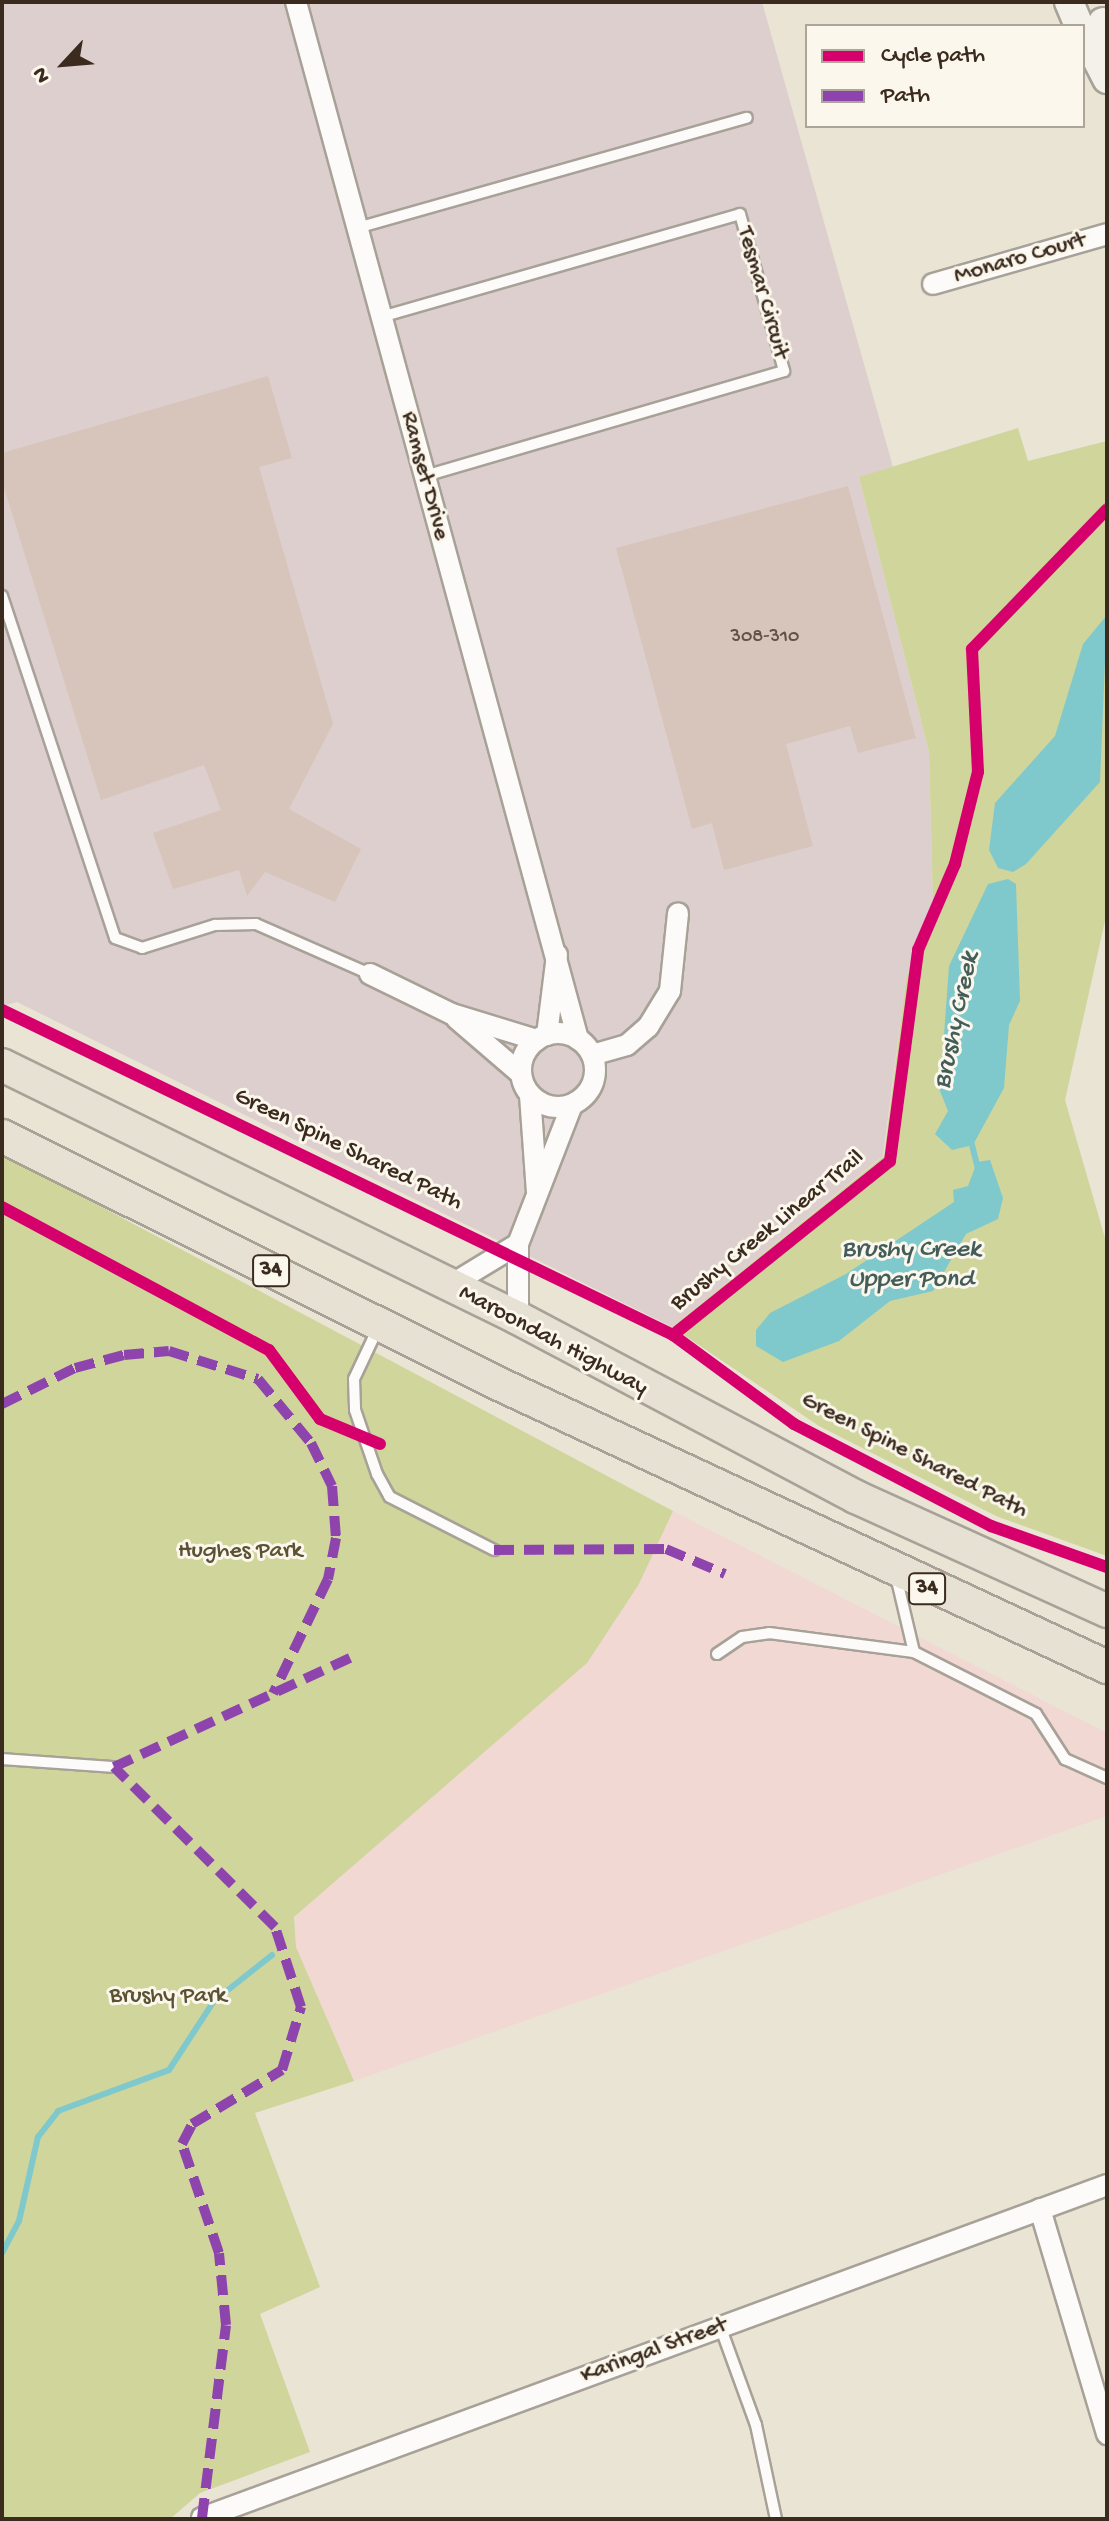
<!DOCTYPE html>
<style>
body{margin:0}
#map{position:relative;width:1109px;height:2521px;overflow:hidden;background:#eae4d5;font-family:"Gochi Hand",sans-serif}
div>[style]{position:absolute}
.built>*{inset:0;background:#f1d8d3}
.industrial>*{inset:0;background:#ddcfcd}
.green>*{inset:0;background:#cfd59b}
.water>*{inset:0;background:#7fc9cd}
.stream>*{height:6px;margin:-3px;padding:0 3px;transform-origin:3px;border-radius:3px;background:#7fc9cd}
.building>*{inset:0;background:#d7c5bb}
.roads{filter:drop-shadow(2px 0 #a7a197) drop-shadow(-2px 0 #a7a197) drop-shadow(0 2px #a7a197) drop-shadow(0 -2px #a7a197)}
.service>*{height:10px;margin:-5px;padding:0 5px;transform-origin:5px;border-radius:5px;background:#fcfbf9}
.minor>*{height:20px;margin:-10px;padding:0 10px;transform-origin:10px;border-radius:10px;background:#fcfbf9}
.minor>.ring{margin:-10px;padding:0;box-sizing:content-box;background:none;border:20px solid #fcfbf9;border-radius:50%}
.secondary>*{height:28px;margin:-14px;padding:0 14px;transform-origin:14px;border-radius:14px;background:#f3f1ea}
.trunk>*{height:32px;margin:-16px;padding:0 16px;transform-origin:16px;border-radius:16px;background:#e7e1d4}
.quiet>*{height:10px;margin-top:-5px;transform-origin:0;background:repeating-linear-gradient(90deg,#8e44ad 0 20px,transparent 0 30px)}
.cycleway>*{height:12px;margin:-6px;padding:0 6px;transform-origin:6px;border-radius:6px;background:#d6006c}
span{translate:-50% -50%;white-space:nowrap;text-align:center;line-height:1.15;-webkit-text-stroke:6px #fbf7ec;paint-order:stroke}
.number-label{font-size:20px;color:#625145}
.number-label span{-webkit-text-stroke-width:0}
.shield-label span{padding:2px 6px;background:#fbf7ec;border:2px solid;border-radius:6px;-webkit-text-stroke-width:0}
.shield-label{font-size:22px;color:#3b2a1e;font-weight:700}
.street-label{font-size:24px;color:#3b2a1e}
.park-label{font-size:24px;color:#5a5232}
.water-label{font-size:26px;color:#435e5a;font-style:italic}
.frame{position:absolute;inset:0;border:4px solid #3b2a1e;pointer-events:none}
.legend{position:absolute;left:805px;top:24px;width:280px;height:104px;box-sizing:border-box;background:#fbf7ec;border:2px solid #aea59a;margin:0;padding:10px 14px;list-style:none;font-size:24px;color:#3b2a1e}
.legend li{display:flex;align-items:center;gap:16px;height:40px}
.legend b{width:40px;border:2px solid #aea59a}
.north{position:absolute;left:24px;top:24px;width:80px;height:80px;-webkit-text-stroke:6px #fbf7ec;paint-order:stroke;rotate:244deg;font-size:22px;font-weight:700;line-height:32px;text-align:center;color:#3b2a1e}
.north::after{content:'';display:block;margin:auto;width:28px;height:36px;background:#3b2a1e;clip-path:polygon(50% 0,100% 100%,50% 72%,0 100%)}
</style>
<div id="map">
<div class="built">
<div style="clip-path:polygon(673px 1511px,1107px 1733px,1107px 1816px,354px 2081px,296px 1947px,294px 1917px,639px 1584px)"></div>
</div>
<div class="industrial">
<div style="clip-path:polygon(2px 2px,762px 2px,893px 467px,859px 477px,929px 752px,933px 900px,906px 979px,883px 1156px,672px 1327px,17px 1002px,2px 1006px)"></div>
</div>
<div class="green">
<div style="clip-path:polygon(1018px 428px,1028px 461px,1107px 441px,1107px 912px,1065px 1100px,1107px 1245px,1107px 1556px,996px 1516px,819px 1426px,672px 1327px,884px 1156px,906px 979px,933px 900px,929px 752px,859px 477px)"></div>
<div style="clip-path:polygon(2px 1154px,673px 1511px,639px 1584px,587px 1663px,294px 1917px,296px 1947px,354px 2081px,255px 2113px,320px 2287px,260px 2314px,310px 2452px,200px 2493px,170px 2519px,2px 2519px)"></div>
</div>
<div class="water">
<div style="clip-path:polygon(1107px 615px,1100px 782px,1026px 864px,1013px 872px,998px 868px,989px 850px,995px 803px,1055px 736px,1083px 644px)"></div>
<div style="clip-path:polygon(1008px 879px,1016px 884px,1020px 1001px,1009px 1025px,1004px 1088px,973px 1145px,952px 1150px,935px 1134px,948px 1111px,940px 1091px,949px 966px,988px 884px)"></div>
<div style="clip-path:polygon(990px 1160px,1003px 1198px,998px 1219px,966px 1234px,933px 1291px,890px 1301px,839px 1341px,783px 1362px,756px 1346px,756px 1330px,770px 1313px,846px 1274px,954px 1202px,953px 1190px,968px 1186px,977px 1162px)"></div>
</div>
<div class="stream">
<div style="left:971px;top:1141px;width:29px;rotate:76deg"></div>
<div style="left:2px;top:2253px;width:36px;rotate:-62deg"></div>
<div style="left:19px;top:2221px;width:86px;rotate:-77.3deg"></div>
<div style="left:38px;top:2137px;width:33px;rotate:-52deg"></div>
<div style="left:58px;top:2111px;width:118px;rotate:-20.3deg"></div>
<div style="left:169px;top:2070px;width:82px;rotate:-56.9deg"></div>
<div style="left:214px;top:2001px;width:74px;rotate:-38.4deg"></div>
</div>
<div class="building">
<div style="clip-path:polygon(268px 376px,292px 458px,259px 467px,333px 724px,289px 809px,361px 849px,335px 902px,265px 872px,247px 896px,239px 870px,173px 889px,153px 833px,221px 810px,204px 765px,101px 800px,2px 481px,2px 453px)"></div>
<div style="clip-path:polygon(848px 486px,916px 738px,858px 753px,850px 726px,786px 744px,813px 846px,724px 870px,712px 823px,692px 829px,616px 548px)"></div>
</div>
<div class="roads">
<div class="service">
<div style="left:357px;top:228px;width:405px;rotate:-15.8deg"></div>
<div style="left:381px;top:317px;width:373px;rotate:-16deg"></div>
<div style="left:740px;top:214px;width:163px;rotate:74.3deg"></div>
<div style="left:784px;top:371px;width:375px;rotate:163.7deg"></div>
<div style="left:2px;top:596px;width:360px;rotate:71.7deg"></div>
<div style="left:115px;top:938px;width:29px;rotate:20deg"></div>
<div style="left:142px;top:948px;width:77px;rotate:-17.5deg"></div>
<div style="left:215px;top:925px;width:41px;rotate:-1.4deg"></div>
<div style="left:256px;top:924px;width:124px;rotate:23.7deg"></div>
<div style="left:378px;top:1328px;width:56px;rotate:115.2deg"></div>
<div style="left:354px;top:1379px;width:31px;rotate:88deg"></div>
<div style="left:355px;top:1410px;width:68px;rotate:71deg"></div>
<div style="left:377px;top:1474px;width:26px;rotate:61deg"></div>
<div style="left:390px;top:1497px;width:117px;rotate:27deg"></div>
<div style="left:896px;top:1576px;width:78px;rotate:76.7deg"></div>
<div style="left:717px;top:1654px;width:30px;rotate:-34deg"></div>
<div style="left:742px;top:1637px;width:27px;rotate:-8deg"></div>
<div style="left:769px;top:1633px;width:146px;rotate:7.5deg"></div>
<div style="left:914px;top:1652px;width:137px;rotate:26.9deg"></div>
<div style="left:1036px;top:1714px;width:54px;rotate:57.2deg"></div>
<div style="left:1065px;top:1759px;width:46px;rotate:24.3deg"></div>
<div style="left:2px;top:1759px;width:112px;rotate:4.1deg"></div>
<div style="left:720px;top:2326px;width:105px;rotate:70deg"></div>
<div style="left:756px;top:2425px;width:96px;rotate:78deg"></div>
</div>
<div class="minor">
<div style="left:296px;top:2px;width:1075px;rotate:74.79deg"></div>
<div style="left:933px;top:284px;width:181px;rotate:-16deg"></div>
<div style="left:370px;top:974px;width:91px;rotate:26deg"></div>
<div style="left:452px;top:1014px;width:89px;rotate:17deg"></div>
<div style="left:457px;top:1019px;width:84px;rotate:40.7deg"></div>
<div class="ring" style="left:521px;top:1033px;width:54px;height:54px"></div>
<div style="left:547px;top:1035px;width:81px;rotate:-82.9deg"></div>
<div style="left:592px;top:1055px;width:36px;rotate:-16deg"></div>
<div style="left:627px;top:1045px;width:28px;rotate:-41deg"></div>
<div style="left:648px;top:1027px;width:42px;rotate:-58.6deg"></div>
<div style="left:670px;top:991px;width:78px;rotate:-84.1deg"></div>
<div style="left:530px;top:1095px;width:97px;rotate:85.9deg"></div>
<div style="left:449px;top:1286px;width:81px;rotate:-31.3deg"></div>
<div style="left:518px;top:1318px;width:74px;rotate:-90deg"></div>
<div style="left:518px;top:1244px;width:149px;rotate:-68.8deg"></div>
<div style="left:1040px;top:2209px;width:235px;rotate:73.4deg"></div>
<div style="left:202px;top:2518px;width:964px;rotate:-20.2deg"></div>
</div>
<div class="secondary">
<div style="left:1069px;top:2px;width:26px;rotate:67deg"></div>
<div style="left:1103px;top:22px;width:30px;rotate:82deg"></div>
<div style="left:1083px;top:32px;width:53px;rotate:62.9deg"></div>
</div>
<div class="trunk">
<div style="left:2px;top:1065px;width:575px;rotate:26.12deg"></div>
<div style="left:518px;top:1318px;width:382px;rotate:27.9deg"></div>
<div style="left:856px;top:1497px;width:276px;rotate:24.4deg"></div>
<div style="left:2px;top:1136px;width:555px;rotate:26.52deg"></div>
<div style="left:499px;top:1384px;width:671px;rotate:24.96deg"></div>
</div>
</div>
<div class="quiet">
<div style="left:2px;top:1404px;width:81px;rotate:-26.3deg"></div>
<div style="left:75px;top:1368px;width:51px;rotate:-14.9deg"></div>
<div style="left:124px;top:1355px;width:45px;rotate:-5.1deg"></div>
<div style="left:169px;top:1351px;width:93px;rotate:17.5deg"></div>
<div style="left:258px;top:1379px;width:83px;rotate:50.4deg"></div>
<div style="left:311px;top:1443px;width:48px;rotate:64deg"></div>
<div style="left:332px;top:1486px;width:52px;rotate:85.6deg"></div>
<div style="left:336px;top:1538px;width:42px;rotate:101deg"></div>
<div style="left:328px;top:1579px;width:127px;rotate:115.6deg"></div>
<div style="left:494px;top:1550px;width:172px;rotate:-0.3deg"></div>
<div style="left:666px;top:1549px;width:64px;rotate:23deg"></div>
<div style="left:202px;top:2518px;width:194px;rotate:-82.9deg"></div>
<div style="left:226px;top:2325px;width:72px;rotate:-95.6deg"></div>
<div style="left:219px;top:2253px;width:115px;rotate:-108.7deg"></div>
<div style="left:182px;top:2144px;width:22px;rotate:-63deg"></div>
<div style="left:192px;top:2124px;width:105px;rotate:-31deg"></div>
<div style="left:282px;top:2070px;width:66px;rotate:-73.2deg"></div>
<div style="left:301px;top:2007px;width:84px;rotate:-108deg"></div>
<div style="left:275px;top:1927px;width:227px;rotate:-135.2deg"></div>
<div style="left:114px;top:1767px;width:267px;rotate:-24.8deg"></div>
</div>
<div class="cycleway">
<div style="left:2px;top:1010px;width:746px;rotate:25.84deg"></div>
<div style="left:673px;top:1335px;width:150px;rotate:36.3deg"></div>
<div style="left:794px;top:1424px;width:222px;rotate:27.4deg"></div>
<div style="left:991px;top:1526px;width:123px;rotate:19.5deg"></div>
<div style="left:2px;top:1207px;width:303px;rotate:28.2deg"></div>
<div style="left:269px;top:1350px;width:86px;rotate:53.5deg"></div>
<div style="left:320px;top:1419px;width:65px;rotate:22.6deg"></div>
<div style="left:673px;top:1335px;width:278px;rotate:-38.7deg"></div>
<div style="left:890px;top:1161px;width:213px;rotate:-82.4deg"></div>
<div style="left:918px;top:950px;width:94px;rotate:-66.7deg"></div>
<div style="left:955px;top:864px;width:95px;rotate:-76deg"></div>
<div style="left:978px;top:772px;width:123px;rotate:-92.8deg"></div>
<div style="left:972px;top:649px;width:194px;rotate:-46deg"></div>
</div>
<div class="number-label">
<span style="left:765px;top:637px">308-310</span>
</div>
<div class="shield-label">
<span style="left:271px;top:1271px">34</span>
<span style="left:927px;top:1589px">34</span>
</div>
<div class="street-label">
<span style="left:1020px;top:259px;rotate:-16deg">Monaro Court</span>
<span style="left:762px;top:293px;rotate:74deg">Tesmar Circuit</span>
<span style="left:424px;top:476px;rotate:75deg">Ramset Drive</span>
<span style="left:348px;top:1150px;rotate:26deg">Green Spine Shared Path</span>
<span style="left:768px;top:1231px;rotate:-39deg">Brushy Creek Linear Trail</span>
<span style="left:553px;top:1341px;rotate:28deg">Maroondah Highway</span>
<span style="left:914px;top:1456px;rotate:27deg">Green Spine Shared Path</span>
<span style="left:654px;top:2351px;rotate:-20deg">Karingal Street</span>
</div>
<div class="park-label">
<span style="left:240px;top:1552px">Hughes Park</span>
<span style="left:168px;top:1997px">Brushy Park</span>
</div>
<div class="water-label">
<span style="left:958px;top:1021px;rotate:-78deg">Brushy Creek</span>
<span style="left:911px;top:1266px">Brushy Creek<br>Upper Pond</span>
</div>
<div class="frame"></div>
<ul class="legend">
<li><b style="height:10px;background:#d6006c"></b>Cycle path</li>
<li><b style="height:10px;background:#8e44ad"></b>Path</li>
</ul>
<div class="north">N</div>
</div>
